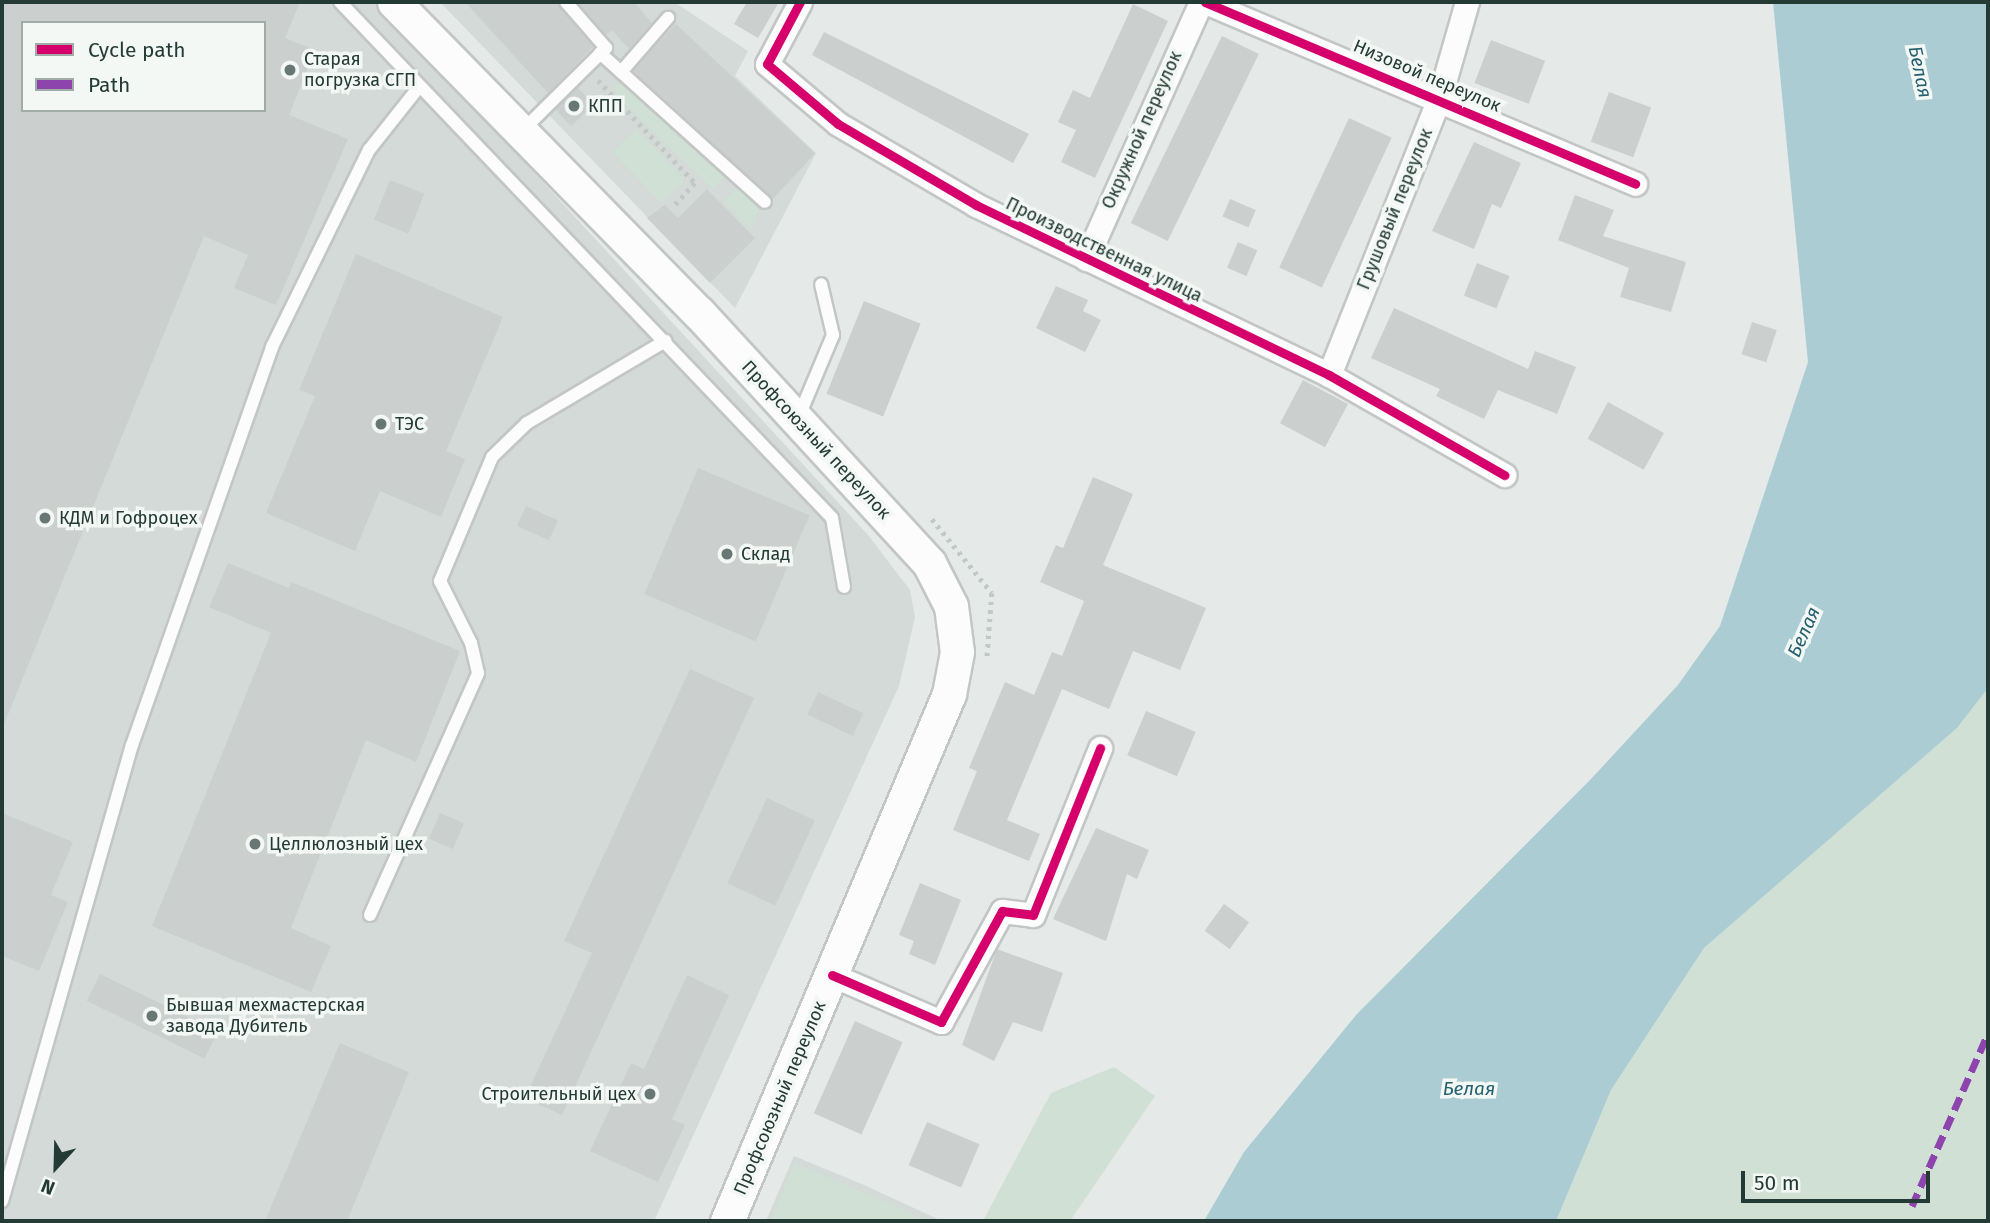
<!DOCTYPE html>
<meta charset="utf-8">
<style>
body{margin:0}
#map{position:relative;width:1990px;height:1223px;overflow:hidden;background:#e5e9e7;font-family:"Fira Sans",sans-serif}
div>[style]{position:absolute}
.built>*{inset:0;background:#d3dad7}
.green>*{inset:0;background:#d0e0d5;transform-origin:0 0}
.water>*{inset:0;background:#aaccd2}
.building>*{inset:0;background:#cbd0ce;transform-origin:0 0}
.path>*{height:4.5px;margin-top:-2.25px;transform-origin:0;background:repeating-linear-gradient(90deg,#c2c9c5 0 3.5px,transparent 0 8.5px)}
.roads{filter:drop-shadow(2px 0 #c2c6c4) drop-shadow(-2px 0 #c2c6c4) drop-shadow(0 2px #c2c6c4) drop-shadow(0 -2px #c2c6c4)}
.service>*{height:12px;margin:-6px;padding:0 6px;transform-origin:6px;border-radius:6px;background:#fbfcfb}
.minor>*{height:23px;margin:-11.5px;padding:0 11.5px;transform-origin:11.5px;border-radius:11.5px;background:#fbfcfb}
.secondary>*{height:33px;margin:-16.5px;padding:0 16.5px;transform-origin:16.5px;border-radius:16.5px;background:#fbfcfb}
.quiet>*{height:7px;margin-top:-3.5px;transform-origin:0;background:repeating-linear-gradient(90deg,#8e44ad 0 14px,transparent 0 21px)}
.cycleway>*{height:9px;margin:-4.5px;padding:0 4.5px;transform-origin:4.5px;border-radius:4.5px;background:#d6006c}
.dots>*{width:19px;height:19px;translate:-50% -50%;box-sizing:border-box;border:4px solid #f3f8f5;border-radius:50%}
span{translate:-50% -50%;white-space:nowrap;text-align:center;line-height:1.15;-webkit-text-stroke:7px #f3f8f5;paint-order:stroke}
.poi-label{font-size:18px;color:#243a35}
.left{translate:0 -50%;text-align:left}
.right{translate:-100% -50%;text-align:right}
.street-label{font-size:18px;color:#243a35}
.water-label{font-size:19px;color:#25606f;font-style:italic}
.frame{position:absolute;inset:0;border:4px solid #243a35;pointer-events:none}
.legend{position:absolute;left:21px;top:21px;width:245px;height:91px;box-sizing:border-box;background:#f3f8f5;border:2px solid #a0aca8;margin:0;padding:9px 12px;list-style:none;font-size:21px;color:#243a35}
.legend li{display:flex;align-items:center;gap:14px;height:35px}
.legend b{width:35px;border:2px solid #a0aca8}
.north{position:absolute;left:21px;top:1132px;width:70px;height:70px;-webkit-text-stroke:5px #f3f8f5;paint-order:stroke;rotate:202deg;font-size:19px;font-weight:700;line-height:28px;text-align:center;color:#243a35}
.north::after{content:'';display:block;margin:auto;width:24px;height:32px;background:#243a35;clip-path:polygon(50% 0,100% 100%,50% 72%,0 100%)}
.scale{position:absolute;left:1741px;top:1171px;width:189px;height:32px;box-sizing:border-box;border:4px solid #243a35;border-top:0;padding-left:9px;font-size:21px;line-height:24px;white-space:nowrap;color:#243a35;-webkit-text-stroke:5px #f3f8f5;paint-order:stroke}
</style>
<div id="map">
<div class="built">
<div style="clip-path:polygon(evenodd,2px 2px,377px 2px,868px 535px,910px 590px,915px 617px,899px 686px,654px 1221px,2px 1221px,2px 2px,23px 23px,264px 23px,264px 110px,23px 110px,23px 23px)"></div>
<div style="clip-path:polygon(440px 2px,674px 2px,748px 51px,735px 76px,816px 153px,735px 308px)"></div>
<div style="clip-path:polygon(794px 1156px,864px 1185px,942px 1221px,766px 1221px)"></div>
</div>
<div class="green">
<div style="clip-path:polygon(627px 81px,726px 174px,713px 189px,624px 103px,613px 86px)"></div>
<div style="left:636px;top:129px;width:71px;height:33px;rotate:46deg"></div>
<div style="clip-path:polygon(740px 185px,760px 206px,752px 230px,723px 201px)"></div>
<div style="clip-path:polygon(1988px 688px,1988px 1221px,1556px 1221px,1611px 1090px,1704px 948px,1957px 728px)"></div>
<div style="clip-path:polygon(1114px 1067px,1155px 1096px,1070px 1221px,983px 1221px,1051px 1093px)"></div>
<div style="clip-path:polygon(795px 1163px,931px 1221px,770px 1221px)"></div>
</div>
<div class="water">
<div style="clip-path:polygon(1773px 2px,1988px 2px,1988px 688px,1957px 728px,1704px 948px,1611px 1090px,1556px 1221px,1204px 1221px,1244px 1152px,1357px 1014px,1591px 779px,1678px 685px,1720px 626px,1808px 362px)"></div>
</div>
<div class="building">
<div style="clip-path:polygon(evenodd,2px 2px,300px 2px,285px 38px,315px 50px,289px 115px,348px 139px,276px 305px,234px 288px,248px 255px,204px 236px,2px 729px,2px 2px,23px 23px,264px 23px,264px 110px,23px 110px,23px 23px)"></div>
<div style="clip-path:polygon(465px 2px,557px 2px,593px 47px,548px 93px)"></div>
<div style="clip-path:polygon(577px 2px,634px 2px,652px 23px,629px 49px,612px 30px,606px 35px)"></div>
<div style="clip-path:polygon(747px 2px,779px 2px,758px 38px,734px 24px)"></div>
<div style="clip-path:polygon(1133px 4px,1168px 21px,1095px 178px,1061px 162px,1076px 130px,1058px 122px,1073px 90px,1090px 98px)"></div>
<div style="left:676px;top:24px;width:190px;height:64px;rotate:43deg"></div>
<div style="clip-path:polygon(824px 32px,1029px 134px,1013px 163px,812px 55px)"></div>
<div style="left:1222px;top:36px;width:41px;height:208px;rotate:26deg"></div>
<div style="left:1491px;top:40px;width:58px;height:46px;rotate:21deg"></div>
<div style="left:578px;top:88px;width:23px;height:31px;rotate:47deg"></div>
<div style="left:1609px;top:92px;width:45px;height:53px;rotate:20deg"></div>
<div style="left:1349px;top:118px;width:47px;height:165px;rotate:25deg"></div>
<div style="clip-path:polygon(1474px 142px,1521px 163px,1501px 208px,1492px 204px,1474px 249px,1432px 231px)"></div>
<div style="left:390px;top:180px;width:37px;height:43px;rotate:22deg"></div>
<div style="clip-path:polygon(707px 189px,755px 238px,710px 283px,647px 218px,665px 205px,678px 218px)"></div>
<div style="clip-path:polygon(1575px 195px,1614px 210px,1603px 236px,1686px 262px,1671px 312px,1620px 297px,1629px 268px,1558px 240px)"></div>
<div style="left:1230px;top:199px;width:28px;height:19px;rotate:23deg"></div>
<div style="left:1238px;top:242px;width:21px;height:28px;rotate:23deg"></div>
<div style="clip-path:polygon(356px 254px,503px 317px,446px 451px,465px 459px,441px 517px,380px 491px,355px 551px,266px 513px,315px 396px,299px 390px)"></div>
<div style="left:1477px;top:263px;width:35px;height:35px;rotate:22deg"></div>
<div style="clip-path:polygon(1056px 286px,1088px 300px,1083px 311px,1101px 320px,1085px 352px,1036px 328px)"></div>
<div style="left:864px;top:301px;width:61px;height:100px;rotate:22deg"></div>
<div style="clip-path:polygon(1394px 308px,1528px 369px,1535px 351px,1576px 367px,1557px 414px,1498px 390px,1484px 419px,1436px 396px,1440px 389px,1371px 358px)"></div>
<div style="left:1752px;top:322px;width:26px;height:34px;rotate:18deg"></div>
<div style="left:1303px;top:380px;width:51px;height:49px;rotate:28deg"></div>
<div style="left:1608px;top:402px;width:64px;height:42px;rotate:29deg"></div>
<div style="left:698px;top:468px;width:121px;height:137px;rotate:23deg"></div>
<div style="clip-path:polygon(1093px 477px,1133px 494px,1103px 565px,1206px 608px,1180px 670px,1133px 651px,1109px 709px,1062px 689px,1007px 820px,1040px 834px,1029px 861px,953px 830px,977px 771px,969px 768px,1005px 682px,1034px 695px,1052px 652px,1062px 656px,1084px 601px,1040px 582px,1056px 545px,1063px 548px)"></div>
<div style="left:526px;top:506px;width:35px;height:22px;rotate:24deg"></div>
<div style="clip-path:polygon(228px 563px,289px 588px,291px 582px,460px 651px,416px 762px,366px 740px,291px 928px,331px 946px,311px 992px,152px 926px,271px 633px,209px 607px)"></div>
<div style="clip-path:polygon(690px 669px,754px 698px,562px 1115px,525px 1098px,592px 953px,564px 941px)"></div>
<div style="left:818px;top:692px;width:50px;height:25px;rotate:25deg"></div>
<div style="left:1146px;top:711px;width:54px;height:48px;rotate:23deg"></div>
<div style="left:767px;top:798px;width:53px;height:94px;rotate:25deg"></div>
<div style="clip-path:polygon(2px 813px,73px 842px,51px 895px,68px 902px,39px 971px,2px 956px)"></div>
<div style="left:440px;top:813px;width:26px;height:28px;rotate:23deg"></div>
<div style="clip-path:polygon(1096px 828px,1149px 850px,1137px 879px,1127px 874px,1106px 941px,1053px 919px)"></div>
<div style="clip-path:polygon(920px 883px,961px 900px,935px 965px,909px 954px,914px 941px,899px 935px)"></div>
<div style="left:1224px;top:904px;width:31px;height:33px;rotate:36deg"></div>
<div style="clip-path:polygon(997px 949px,1063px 973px,1042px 1032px,1013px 1022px,994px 1061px,962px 1045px)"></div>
<div style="left:100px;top:974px;width:131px;height:30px;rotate:26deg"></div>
<div style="clip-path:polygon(687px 975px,729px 995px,672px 1119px,685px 1125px,658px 1182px,590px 1151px,631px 1063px,644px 1069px)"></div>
<div style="left:855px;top:1021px;width:52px;height:101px;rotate:24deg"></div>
<div style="clip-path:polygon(340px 1043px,409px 1072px,347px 1221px,265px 1221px)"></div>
<div style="left:927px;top:1122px;width:57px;height:47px;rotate:23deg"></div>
</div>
<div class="path">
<div style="left:598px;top:80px;width:141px;rotate:46.7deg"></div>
<div style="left:695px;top:183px;width:30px;rotate:132deg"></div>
<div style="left:932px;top:519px;width:95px;rotate:51deg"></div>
<div style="left:992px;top:593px;width:66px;rotate:94.3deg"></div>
</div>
<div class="roads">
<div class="service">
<div style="left:340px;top:2px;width:713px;rotate:46.36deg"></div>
<div style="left:832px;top:518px;width:70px;rotate:80.1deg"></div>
<div style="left:600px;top:53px;width:222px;rotate:42.1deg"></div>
<div style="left:621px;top:72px;width:72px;rotate:-49deg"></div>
<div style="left:523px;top:130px;width:117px;rotate:-44.7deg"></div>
<div style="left:606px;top:48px;width:61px;rotate:-131deg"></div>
<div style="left:799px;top:416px;width:88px;rotate:-67.2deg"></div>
<div style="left:833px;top:335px;width:52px;rotate:-103.2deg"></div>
<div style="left:370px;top:915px;width:265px;rotate:-65.9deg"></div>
<div style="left:478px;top:673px;width:31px;rotate:-103deg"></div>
<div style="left:471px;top:643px;width:69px;rotate:-116.6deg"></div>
<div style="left:440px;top:581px;width:134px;rotate:-67.2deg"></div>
<div style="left:492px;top:457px;width:49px;rotate:-44.2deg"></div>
<div style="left:527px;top:423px;width:161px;rotate:-30.7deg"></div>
<div style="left:2px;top:1201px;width:474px;rotate:-74.1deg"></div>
<div style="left:132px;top:745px;width:422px;rotate:-70.6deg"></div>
<div style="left:272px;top:347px;width:220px;rotate:-63.8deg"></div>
<div style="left:369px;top:150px;width:80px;rotate:-51.6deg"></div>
</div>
<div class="minor">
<div style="left:800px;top:2px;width:70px;rotate:118deg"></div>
<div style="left:767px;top:64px;width:93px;rotate:40.2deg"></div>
<div style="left:838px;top:124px;width:160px;rotate:30.4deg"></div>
<div style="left:976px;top:205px;width:392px;rotate:25.7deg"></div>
<div style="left:1329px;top:375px;width:202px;rotate:29.7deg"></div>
<div style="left:1205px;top:2px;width:467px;rotate:22.9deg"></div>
<div style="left:1086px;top:259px;width:282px;rotate:-65.9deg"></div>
<div style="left:1329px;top:375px;width:300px;rotate:-68.3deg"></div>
<div style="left:1440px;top:96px;width:98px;rotate:-74deg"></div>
<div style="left:832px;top:975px;width:119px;rotate:23.3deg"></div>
<div style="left:941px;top:1022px;width:127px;rotate:-61.2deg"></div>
<div style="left:1002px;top:911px;width:31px;rotate:7deg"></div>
<div style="left:1033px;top:915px;width:180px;rotate:-68.1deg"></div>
</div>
<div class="secondary">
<div style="left:394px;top:2px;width:436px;rotate:45.6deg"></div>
<div style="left:699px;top:313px;width:340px;rotate:47.4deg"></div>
<div style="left:929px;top:563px;width:48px;rotate:62.9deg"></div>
<div style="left:951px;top:606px;width:46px;rotate:82.6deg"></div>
<div style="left:957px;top:652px;width:43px;rotate:100.8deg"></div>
<div style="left:949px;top:694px;width:572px;rotate:112.84deg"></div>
</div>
</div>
<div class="quiet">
<div style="left:1912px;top:1206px;width:188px;rotate:-66.2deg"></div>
</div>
<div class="cycleway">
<div style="left:800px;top:2px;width:70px;rotate:118deg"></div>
<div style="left:767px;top:64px;width:93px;rotate:40.2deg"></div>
<div style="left:838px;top:124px;width:160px;rotate:30.4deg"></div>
<div style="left:976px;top:205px;width:392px;rotate:25.7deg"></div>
<div style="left:1329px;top:375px;width:202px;rotate:29.7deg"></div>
<div style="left:1205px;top:2px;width:467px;rotate:22.9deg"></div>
<div style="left:832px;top:975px;width:119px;rotate:23.3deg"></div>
<div style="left:941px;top:1022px;width:127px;rotate:-61.2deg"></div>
<div style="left:1002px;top:911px;width:31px;rotate:7deg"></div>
<div style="left:1033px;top:915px;width:180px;rotate:-68.1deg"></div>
</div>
<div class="dots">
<div style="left:290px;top:70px;background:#687773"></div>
<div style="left:574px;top:106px;background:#687773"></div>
<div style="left:381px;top:424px;background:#687773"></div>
<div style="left:45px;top:518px;background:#687773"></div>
<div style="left:727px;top:554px;background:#687773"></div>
<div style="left:255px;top:844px;background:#687773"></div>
<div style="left:152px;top:1016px;background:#687773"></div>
<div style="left:650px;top:1094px;background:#687773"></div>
</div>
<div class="poi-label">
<span class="left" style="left:304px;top:70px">Старая<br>погрузка СГП</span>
<span class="left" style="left:588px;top:106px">КПП</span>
<span class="left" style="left:395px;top:424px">ТЭС</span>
<span class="left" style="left:59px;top:518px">КДМ и Гофроцех</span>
<span class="left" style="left:741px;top:554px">Склад</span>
<span class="left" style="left:269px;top:844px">Целлюлозный цех</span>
<span class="left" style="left:166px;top:1016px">Бывшая мехмастерская<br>завода Дубитель</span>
<span class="right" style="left:636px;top:1094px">Строительный цех</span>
</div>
<div class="street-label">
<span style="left:1427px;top:76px;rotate:23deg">Низовой переулок</span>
<span style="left:1142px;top:130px;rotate:-66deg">Окружной переулок</span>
<span style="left:1395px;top:209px;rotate:-68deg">Грушовый переулок</span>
<span style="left:1104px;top:250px;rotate:26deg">Производственная улица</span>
<span style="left:816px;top:440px;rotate:47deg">Профсоюзный переулок</span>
<span style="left:780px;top:1098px;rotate:-67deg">Профсоюзный переулок</span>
</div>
<div class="water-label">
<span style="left:1920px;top:72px;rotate:78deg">Белая</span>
<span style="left:1804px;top:632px;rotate:-66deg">Белая</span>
<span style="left:1469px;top:1089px">Белая</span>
</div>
<div class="frame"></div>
<ul class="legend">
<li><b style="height:9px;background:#d6006c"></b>Cycle path</li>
<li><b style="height:9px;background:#8e44ad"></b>Path</li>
</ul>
<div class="north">N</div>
<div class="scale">50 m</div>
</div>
